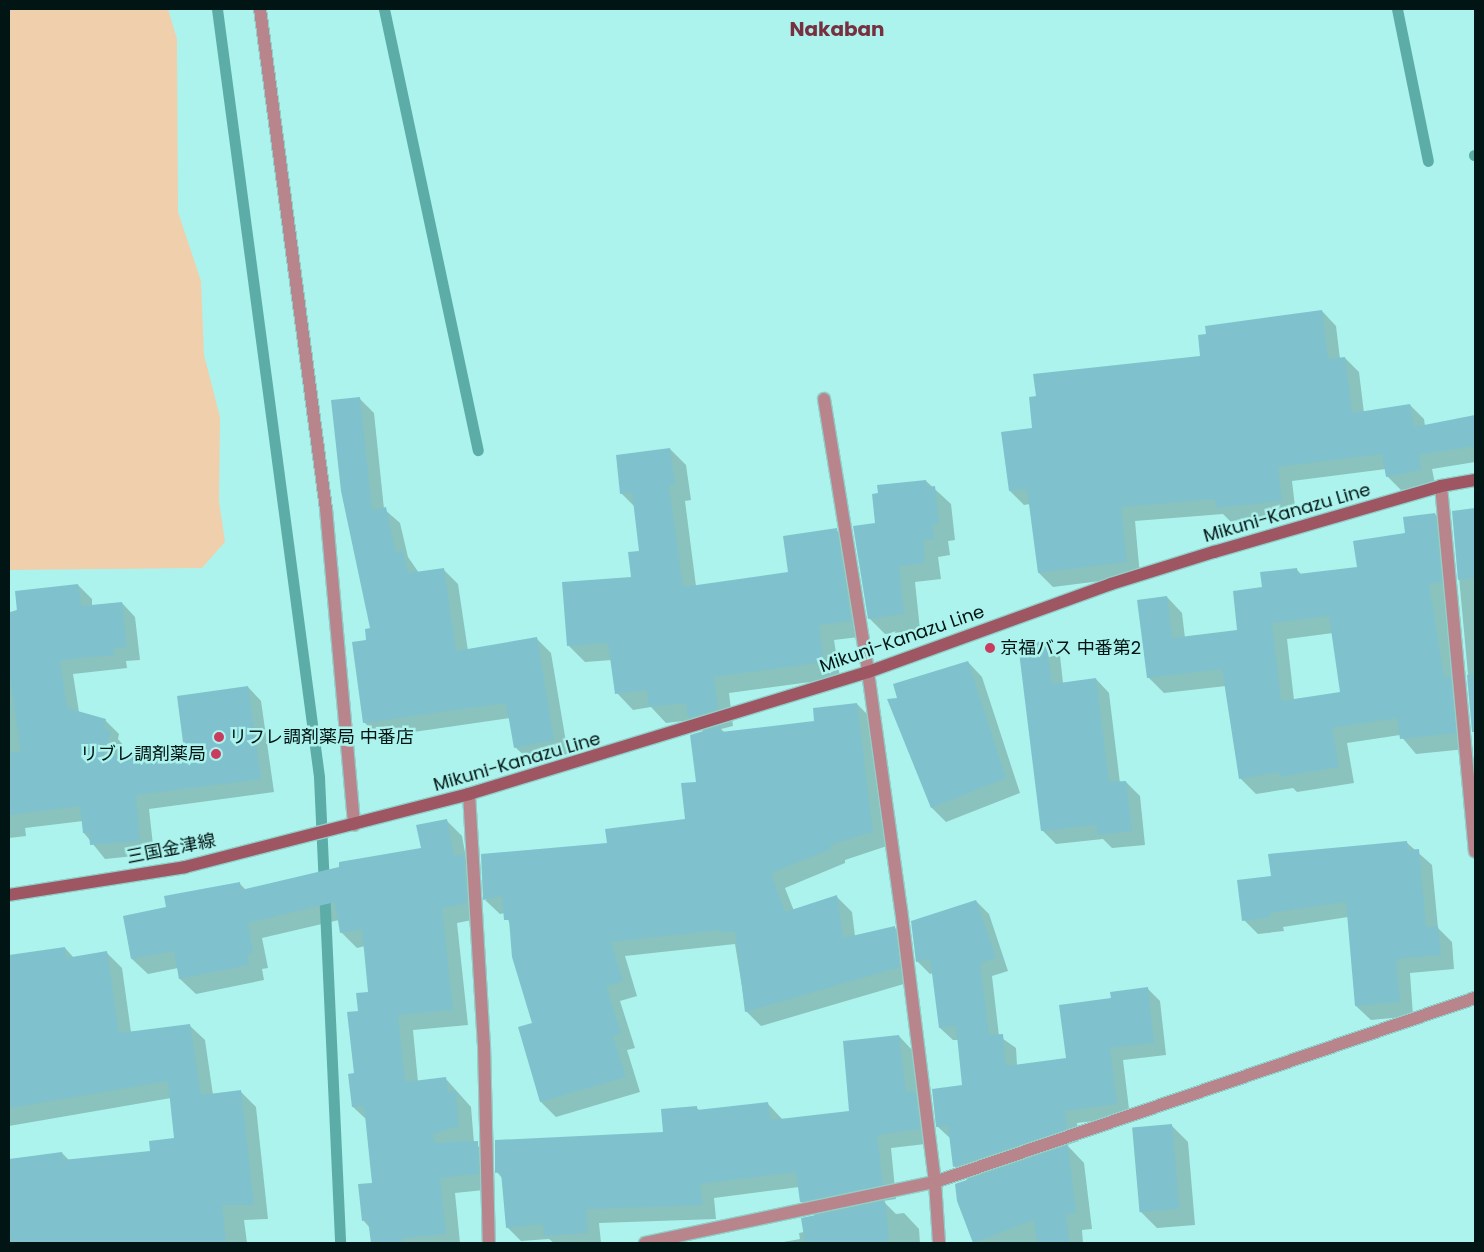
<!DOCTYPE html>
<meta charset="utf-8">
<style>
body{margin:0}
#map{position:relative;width:1484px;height:1252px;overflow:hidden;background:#adf3ed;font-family:Poppins,"Noto Sans JP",sans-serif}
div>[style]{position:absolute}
.green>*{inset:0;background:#efcfac}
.shadow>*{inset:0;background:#0003}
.stream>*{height:11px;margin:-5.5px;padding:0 5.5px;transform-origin:5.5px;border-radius:5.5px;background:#5cada7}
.building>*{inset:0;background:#7fc2cd;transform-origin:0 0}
.roads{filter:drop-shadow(1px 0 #91cfca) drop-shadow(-1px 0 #91cfca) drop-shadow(0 1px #91cfca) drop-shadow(0 -1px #91cfca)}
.street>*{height:12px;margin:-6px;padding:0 6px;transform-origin:6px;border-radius:6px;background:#b8858c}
.secondary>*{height:12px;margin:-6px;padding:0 6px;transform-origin:6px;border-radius:6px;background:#9e5663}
.dots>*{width:14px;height:14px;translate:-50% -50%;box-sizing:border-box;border:2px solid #adf3ed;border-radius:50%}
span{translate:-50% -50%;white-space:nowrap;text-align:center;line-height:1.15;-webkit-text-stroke:5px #adf3ed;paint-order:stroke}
.street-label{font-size:18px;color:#001514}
.poi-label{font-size:18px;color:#001514}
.left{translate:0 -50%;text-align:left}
.right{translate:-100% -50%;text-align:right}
.quarter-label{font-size:20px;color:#77303f;font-weight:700}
.frame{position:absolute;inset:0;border:10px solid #001514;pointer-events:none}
</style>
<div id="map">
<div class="green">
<div style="clip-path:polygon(9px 9px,168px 9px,177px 39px,178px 212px,201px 281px,204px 355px,220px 417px,219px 501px,225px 542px,202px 568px,9px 570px)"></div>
</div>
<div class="shadow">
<div style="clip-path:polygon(1322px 311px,1336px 326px,1340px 359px,1345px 358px,1359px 372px,1364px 413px,1410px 405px,1424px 419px,1425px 426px,1475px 416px,1475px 462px,1432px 469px,1435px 484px,1401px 490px,1387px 476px,1386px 469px,1292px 481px,1296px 515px,1231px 522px,1223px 514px,1135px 521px,1140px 576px,1053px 587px,1039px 573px,1030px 504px,1024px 505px,1010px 491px,1033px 429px,1202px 357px)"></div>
<div style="clip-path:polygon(359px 398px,374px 413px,384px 509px,400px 523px,408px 557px,419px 573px,443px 569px,458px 584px,468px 651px,537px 639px,551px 653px,568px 754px,530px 761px,515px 747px,510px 718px,379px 737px,364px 722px,367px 641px,371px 629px)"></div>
<div style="clip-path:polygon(670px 449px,686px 465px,691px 500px,685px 501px,696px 586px,789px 573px,836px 530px,852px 546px,867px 636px,834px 640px,840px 678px,729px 693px,733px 726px,721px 729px,725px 733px,816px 722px,857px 704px,872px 719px,887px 846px,845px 860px,845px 863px,785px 888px,794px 911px,837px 897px,852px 912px,855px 936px,895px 928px,909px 943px,914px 981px,761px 1026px,746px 1011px,735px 944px,625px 956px,637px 996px,620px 1001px,635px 1048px,627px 1050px,640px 1092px,556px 1117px,541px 1102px,519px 1028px,534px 1024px,510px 924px,505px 913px,500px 914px,485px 900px,608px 844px,687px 820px,698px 783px,704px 732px,692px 720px,666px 723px,651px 707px,633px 710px,617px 693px,612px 660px,585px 662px,569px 646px,632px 578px,641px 552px,635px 507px,621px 493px)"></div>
<div style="clip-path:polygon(926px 481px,951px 504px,955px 540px,948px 541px,950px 555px,938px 557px,941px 579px,915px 582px,920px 630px,885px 634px,869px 618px,877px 524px)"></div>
<div style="clip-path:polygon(1475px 510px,1475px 711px,1471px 707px,1453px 512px)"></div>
<div style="clip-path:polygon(evenodd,1435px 514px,1451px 530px,1466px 749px,1416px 754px,1400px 735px,1347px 743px,1354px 783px,1297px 792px,1293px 788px,1256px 794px,1240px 778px,1226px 686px,1164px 693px,1148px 677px,1167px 597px,1182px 613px,1185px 638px,1239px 631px,1263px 588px,1296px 569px,1302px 575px,1359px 568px,1435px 514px,1333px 633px,1342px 693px,1294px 700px,1287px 639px,1333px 633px)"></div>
<div style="clip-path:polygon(78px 585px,92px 599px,92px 606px,122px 603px,135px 617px,140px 660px,126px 661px,127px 668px,73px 674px,79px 712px,105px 720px,119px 734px,118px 739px,124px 746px,121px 757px,186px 751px,248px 687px,261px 701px,274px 792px,149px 809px,154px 854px,105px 859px,84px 833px,83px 821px,25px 828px,26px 836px,9px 838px,9px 613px)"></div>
<div style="clip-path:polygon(1046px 642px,1060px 656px,1063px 683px,1096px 679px,1109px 693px,1120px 783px,1126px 782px,1140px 796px,1145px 845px,1112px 848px,1103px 839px,1056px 844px,1042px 830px)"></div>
<div style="clip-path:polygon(968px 662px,982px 677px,1020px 793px,946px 822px,932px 808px,899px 699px)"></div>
<div style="clip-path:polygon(446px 820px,462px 836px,466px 858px,479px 872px,482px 918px,457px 923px,468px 1025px,413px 1030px,418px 1082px,446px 1079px,471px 1107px,474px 1143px,493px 1158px,494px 1189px,455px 1193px,460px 1243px,372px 1243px,370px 1228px,363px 1220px,373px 1184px,367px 1120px,353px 1107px,359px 1012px,369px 993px,365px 946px,357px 948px,341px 932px,339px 920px,262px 938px,268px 968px,262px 969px,264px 980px,196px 994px,180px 979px,178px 968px,148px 974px,132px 959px,168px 908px,239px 883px,246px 890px,422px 849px)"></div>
<div style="clip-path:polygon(1406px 842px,1432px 865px,1438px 928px,1452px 942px,1454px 969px,1410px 973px,1413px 1016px,1371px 1020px,1356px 1006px,1348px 917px,1283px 927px,1284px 931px,1258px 934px,1244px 920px,1273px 877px)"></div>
<div style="clip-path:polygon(976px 901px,989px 914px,1008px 971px,992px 976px,999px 1036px,1016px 1048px,1017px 1065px,1067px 1059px,1112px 999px,1148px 989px,1160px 1001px,1166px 1055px,1123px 1060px,1130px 1117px,1077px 1123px,1079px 1141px,1067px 1145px,1084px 1163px,1092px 1229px,1082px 1230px,1083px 1243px,975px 1243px,968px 1181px,955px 1167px,951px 1139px,938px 1127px,964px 1086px,959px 1040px,953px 1040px,940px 1028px,933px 973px,930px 974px,917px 961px)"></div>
<div style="clip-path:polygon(65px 948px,74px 958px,107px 953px,122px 968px,131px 1032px,189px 1025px,205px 1040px,213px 1095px,240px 1091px,256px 1107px,268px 1219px,244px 1220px,247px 1243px,9px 1243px,9px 1160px,62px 1153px,69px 1160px,151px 1152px,176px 1139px,171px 1098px,9px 1126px,9px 956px)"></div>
<div style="clip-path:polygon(899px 1036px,913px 1051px,934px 1143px,891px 1148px,896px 1199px,883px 1201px,896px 1214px,904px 1213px,919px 1229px,920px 1243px,778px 1243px,800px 1239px,799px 1233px,804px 1232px,816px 1217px,801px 1202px,799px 1187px,714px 1198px,716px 1219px,599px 1223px,601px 1243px,554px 1243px,549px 1239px,521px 1241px,507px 1227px,502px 1178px,497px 1172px,664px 1133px,696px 1107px,700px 1111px,768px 1104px,783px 1120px,851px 1112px)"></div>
<div style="clip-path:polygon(1171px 1125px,1188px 1142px,1195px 1225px,1157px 1228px,1141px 1212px)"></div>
</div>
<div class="stream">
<div style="left:217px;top:9px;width:775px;rotate:82.43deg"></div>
<div style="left:319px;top:777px;width:466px;rotate:87.4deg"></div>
<div style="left:384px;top:9px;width:451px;rotate:78deg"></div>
<div style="left:1397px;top:9px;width:155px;rotate:78.5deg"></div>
<div style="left:1474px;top:155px;width:1px"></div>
</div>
<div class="building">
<div style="clip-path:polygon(1322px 310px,1328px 359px,1345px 357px,1352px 413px,1410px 404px,1414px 427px,1475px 415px,1475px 446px,1419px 455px,1421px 470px,1386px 477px,1382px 454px,1278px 467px,1282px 501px,1216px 508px,1215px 499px,1121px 507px,1127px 562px,1038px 573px,1027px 489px,1009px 491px,1001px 432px,1032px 428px,1029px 397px,1036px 396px,1033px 374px,1200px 356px,1198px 335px,1206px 334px,1205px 326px)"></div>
<div style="clip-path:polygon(360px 397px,372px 510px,386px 507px,396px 553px,403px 551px,408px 573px,444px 568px,456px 651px,537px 637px,554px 740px,514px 748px,506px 703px,363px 723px,352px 642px,366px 640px,365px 629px,370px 628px,341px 491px,331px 400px)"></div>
<div style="clip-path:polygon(670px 448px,675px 485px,669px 485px,683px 587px,788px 572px,783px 536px,837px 528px,851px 621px,819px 625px,824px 662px,714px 677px,718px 709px,688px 718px,686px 703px,649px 707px,647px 690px,615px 694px,608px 643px,567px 646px,562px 582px,631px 577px,628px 552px,639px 551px,632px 492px,620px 494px,616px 455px)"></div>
<div style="clip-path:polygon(926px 480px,927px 487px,935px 486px,939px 524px,932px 525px,934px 539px,923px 540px,925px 563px,899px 566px,904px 614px,868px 619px,853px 526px,875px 523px,872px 494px,878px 493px,877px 485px)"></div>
<div style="clip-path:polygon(1475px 508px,1475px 578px,1458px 580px,1452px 511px)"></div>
<div style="clip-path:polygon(evenodd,1435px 513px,1442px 582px,1429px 584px,1444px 677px,1451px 677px,1456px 733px,1400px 739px,1397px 718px,1332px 728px,1339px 767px,1280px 777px,1279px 772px,1239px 779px,1222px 669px,1147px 678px,1137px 600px,1167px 596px,1172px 638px,1237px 630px,1233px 591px,1262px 587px,1260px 572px,1297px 568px,1298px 574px,1357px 567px,1353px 541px,1405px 533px,1403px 517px,1435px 513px,1329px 616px,1340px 692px,1281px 701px,1272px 623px,1329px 616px)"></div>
<div style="clip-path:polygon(78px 584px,81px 606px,122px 602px,127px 647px,113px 648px,114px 655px,60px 660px,67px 708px,106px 719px,104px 728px,111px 731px,103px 757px,184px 750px,177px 696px,248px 686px,261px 779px,136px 795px,140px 841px,90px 845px,89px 833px,83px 833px,80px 806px,9px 815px,9px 753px,21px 752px,9px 670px,9px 612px,17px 611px,15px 591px)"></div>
<div style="clip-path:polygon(1046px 641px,1052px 684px,1096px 678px,1109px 782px,1126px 781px,1132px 831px,1098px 835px,1096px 825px,1041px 831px,1018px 644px)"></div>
<div style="clip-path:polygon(968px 661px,1006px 778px,931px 808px,887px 699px,897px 698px,893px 684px)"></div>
<div style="clip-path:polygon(1475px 674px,1475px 732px,1472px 732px,1467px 675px)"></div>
<div style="clip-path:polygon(857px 703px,873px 832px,830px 845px,831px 849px,771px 873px,785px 912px,837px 895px,843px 938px,895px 926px,900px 967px,745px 1012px,735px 931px,721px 933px,721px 930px,611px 942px,623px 981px,606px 986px,621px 1033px,613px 1036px,626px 1077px,540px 1102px,518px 1027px,532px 1023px,512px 957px,509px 920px,504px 920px,502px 896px,483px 900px,481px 854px,607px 843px,605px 829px,685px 819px,681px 783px,696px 782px,690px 735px,720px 726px,721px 732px,814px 721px,813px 708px)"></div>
<div style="clip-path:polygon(447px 819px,454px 856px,464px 855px,467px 903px,442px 908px,453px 1010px,398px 1015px,405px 1082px,446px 1077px,448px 1092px,456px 1091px,459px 1126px,433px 1134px,435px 1143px,478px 1141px,479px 1174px,440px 1178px,446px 1234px,402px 1238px,403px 1243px,371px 1243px,368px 1220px,362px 1221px,358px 1184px,372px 1183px,364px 1106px,352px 1107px,348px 1074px,354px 1073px,347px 1012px,358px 1011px,356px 993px,368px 992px,362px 929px,340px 933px,335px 902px,248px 923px,253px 953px,247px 954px,249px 965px,179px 979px,174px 951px,131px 959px,123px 916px,166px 907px,164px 896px,240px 882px,241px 890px,339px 867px,339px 862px,421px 848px,416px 825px)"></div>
<div style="clip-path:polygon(1407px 841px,1408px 850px,1419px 849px,1426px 927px,1438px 926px,1441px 955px,1396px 959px,1400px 1002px,1355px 1006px,1346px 902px,1270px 913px,1270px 917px,1242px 921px,1237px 880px,1271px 876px,1268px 854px)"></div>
<div style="clip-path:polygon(976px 900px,996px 958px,980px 963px,989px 1035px,1003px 1034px,1006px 1066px,1066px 1058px,1059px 1005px,1111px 998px,1110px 992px,1148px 987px,1154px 1043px,1110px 1048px,1117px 1104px,1065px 1111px,1067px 1129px,953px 1167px,948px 1126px,936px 1127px,932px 1089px,962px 1085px,956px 1026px,939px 1028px,930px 958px,916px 962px,911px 921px)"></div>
<div style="clip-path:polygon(65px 947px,66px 958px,107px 951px,119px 1033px,190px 1024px,201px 1095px,241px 1090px,254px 1205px,222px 1205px,226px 1243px,9px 1243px,9px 1159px,62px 1152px,63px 1160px,150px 1151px,149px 1141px,174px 1138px,168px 1081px,9px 1108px,9px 955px)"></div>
<div style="clip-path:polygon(899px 1035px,906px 1092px,915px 1091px,920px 1129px,877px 1135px,883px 1185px,800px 1202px,796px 1172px,700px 1184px,703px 1205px,586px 1209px,588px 1233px,544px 1236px,543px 1224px,506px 1228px,501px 1172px,495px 1173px,495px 1140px,663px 1132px,661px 1109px,697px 1106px,697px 1110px,768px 1102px,771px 1120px,849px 1111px,843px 1041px)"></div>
<div style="left:1172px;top:1124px;width:85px;height:40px;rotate:85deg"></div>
<div style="clip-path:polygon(1068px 1145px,1076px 1213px,1066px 1214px,1069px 1243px,1037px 1243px,1034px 1220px,973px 1243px,957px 1201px,955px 1184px)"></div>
<div style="clip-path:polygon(885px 1201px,889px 1237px,886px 1243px,805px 1243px,801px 1218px)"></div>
</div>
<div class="roads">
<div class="street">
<div style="left:260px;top:9px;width:504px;rotate:82.48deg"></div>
<div style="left:326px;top:509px;width:317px;rotate:84.9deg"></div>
<div style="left:824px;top:399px;width:277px;rotate:80.8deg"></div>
<div style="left:868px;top:672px;width:239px;rotate:82.1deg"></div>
<div style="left:901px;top:909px;width:275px;rotate:82.9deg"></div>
<div style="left:935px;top:1182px;width:61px;rotate:86.2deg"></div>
<div style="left:1441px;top:486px;width:367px;rotate:84.7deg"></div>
<div style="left:469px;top:794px;width:251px;rotate:86.6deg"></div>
<div style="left:484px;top:1045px;width:198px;rotate:88.6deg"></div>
<div style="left:645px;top:1243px;width:296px;rotate:-11.9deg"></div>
<div style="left:935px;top:1182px;width:570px;rotate:-18.82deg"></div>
</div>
<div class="secondary">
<div style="left:9px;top:895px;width:178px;rotate:-9deg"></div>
<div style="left:185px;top:867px;width:293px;rotate:-14.4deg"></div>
<div style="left:469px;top:794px;width:417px;rotate:-17deg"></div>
<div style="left:868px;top:672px;width:258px;rotate:-19.9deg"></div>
<div style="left:1111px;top:584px;width:108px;rotate:-17.3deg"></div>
<div style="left:1214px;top:552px;width:236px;rotate:-16.2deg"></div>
<div style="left:1441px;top:486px;width:35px;rotate:-10deg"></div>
</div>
</div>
<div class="dots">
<div style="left:990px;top:648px;background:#ca3b60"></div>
<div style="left:219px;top:737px;background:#ca3b60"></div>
<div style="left:216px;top:754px;background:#ca3b60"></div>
</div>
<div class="street-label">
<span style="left:1287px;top:513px;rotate:-16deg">Mikuni-Kanazu Line</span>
<span style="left:902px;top:639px;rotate:-19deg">Mikuni-Kanazu Line</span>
<span style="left:517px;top:762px;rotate:-16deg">Mikuni-Kanazu Line</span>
<span style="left:171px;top:849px;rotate:-11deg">三国金津線</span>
</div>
<div class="poi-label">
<span class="left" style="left:1000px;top:648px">京福バス 中番第2</span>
<span class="left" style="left:229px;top:737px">リフレ調剤薬局 中番店</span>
<span class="right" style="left:206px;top:754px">リブレ調剤薬局</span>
</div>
<div class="quarter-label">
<span style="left:837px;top:29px">Nakaban</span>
</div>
<div class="frame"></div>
</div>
